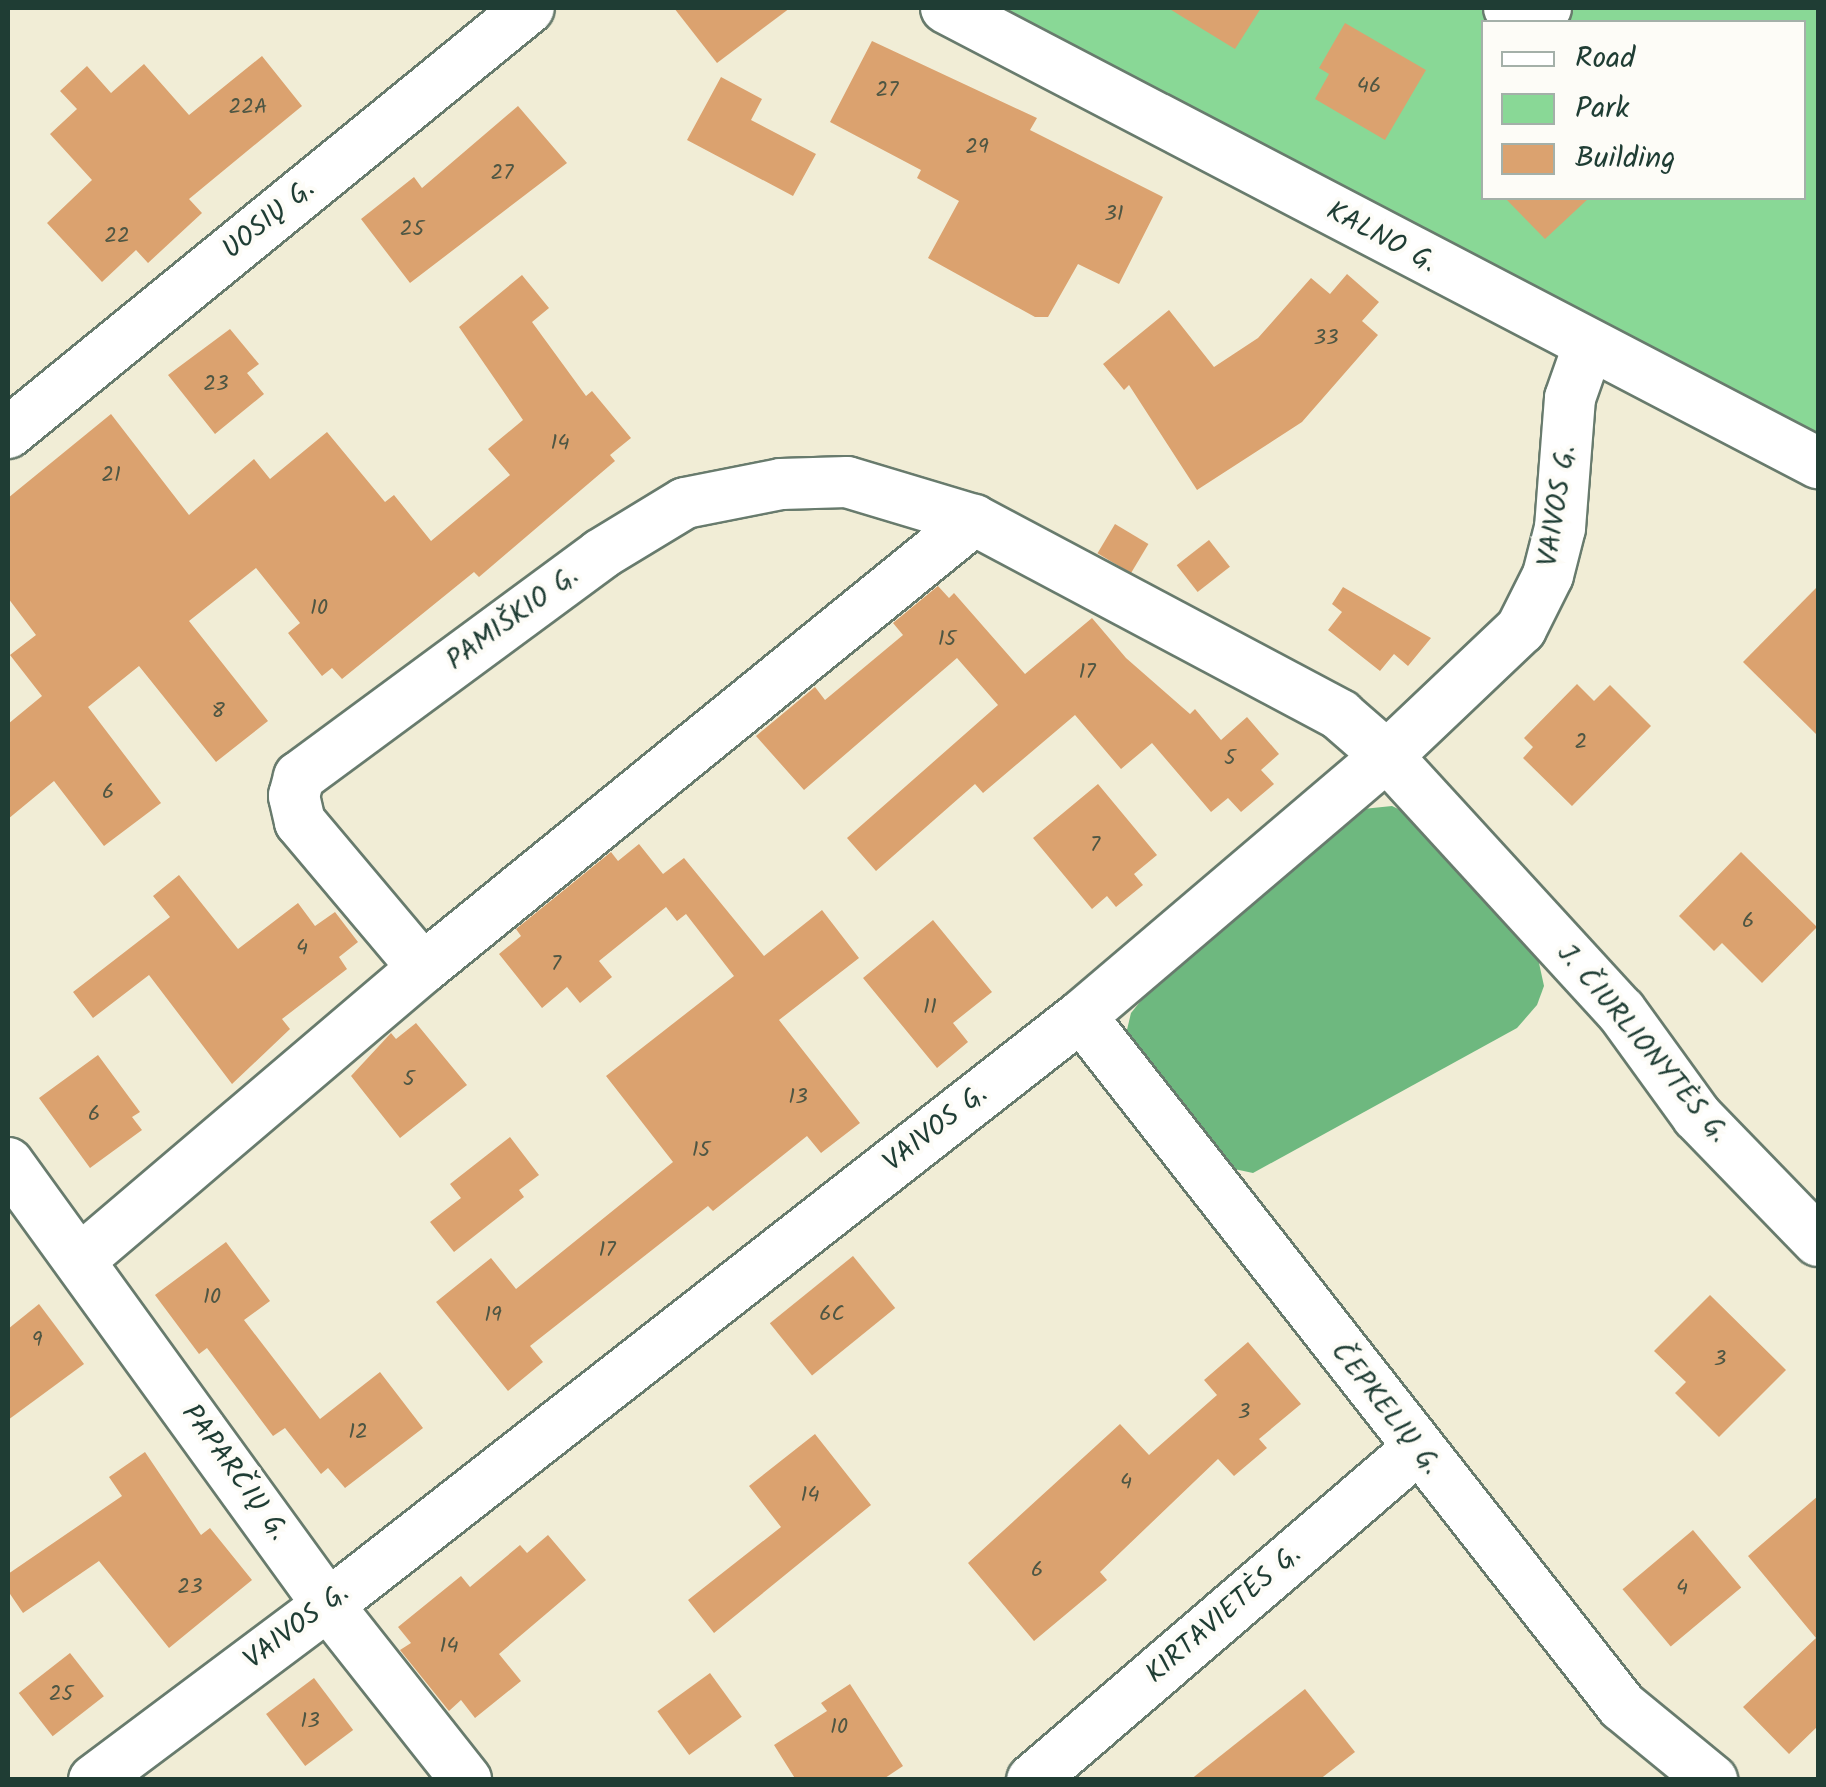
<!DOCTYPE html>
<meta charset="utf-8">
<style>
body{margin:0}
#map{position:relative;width:1826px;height:1787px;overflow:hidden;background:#f1edd6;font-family:Kalam,sans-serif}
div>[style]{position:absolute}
.green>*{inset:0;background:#89d896}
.forest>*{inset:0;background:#6eb87f}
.building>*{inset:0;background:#dba26f;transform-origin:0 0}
.roads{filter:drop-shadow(2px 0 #687b6d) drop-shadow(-2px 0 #687b6d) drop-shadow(0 2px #687b6d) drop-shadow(0 -2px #687b6d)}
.minor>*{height:50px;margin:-25px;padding:0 25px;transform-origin:25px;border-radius:25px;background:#fff}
span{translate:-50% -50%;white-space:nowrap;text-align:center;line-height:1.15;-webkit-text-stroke:8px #fdfcf7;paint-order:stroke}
.number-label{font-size:22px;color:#4e5643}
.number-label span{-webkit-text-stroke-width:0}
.street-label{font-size:28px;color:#1f3d34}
.frame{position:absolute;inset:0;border:10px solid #1f3d34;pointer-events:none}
.legend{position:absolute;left:1481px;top:20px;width:325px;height:180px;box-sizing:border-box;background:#fdfcf7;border:2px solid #a4b0a9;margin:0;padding:12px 18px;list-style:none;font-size:30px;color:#1f3d34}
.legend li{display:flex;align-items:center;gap:20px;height:50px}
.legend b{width:50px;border:2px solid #a4b0a9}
</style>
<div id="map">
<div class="green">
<div style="clip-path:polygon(evenodd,952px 8px,1818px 8px,1818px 456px,952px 8px,1484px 22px,1804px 22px,1804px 198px,1484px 198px,1484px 22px)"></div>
</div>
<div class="forest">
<div style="clip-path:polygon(1392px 806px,1417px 818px,1537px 954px,1544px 986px,1537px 1005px,1517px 1028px,1253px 1173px,1225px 1167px,1126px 1034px,1131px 1013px,1164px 972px,1363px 809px)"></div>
</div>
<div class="building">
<div style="clip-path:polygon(674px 8px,790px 8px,717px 63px)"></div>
<div style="clip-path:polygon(1168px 8px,1261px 8px,1235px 49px)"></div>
<div style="clip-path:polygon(1345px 23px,1426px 70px,1385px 140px,1315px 99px,1329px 74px,1319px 68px)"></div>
<div style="clip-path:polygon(872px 41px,1037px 118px,1030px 130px,1163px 197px,1119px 284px,1078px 264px,1048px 317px,1035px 317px,928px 258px,959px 201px,917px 178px,921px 170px,830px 122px)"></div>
<div style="clip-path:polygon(262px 56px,302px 106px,189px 199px,202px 213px,148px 263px,136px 250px,102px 282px,47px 223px,92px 180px,50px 134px,77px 109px,60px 91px,87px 66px,111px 93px,144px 64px,189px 115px)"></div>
<div style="clip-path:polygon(721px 77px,762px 99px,751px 120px,816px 154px,793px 196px,687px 140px)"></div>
<div style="clip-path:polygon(518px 106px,567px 163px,410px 283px,361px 219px,414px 177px,422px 188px)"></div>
<div style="clip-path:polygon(1505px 198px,1589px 198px,1545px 239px)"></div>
<div style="clip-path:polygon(1347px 274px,1379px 302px,1362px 321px,1378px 335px,1302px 422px,1197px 490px,1129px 385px,1124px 390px,1103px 364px,1169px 310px,1214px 367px,1258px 338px,1311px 278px,1330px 294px)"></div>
<div style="clip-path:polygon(522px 275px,549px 308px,532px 322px,586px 396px,592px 391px,631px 438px,610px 455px,615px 461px,479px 577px,474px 572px,342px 679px,332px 668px,322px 676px,288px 633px,300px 623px,256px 568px,189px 621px,268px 721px,216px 762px,139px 666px,88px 707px,161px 803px,104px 846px,54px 781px,8px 819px,8px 724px,42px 696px,10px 655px,36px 635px,8px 598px,8px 498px,111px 414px,189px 515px,254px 459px,270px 479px,327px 432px,385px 502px,394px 495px,431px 541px,510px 475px,488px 449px,523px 420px,459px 327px)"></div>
<div style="clip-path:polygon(230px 329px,259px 364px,247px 373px,264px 394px,215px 434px,168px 375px)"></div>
<div style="left:1115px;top:524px;width:39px;height:34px;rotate:31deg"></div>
<div style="left:1209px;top:540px;width:34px;height:41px;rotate:52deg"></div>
<div style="clip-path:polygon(938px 586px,949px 598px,954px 593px,1025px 674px,1092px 618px,1126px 658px,1190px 714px,1195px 709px,1221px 740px,1247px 717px,1279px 754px,1261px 770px,1274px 784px,1241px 812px,1228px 798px,1211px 812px,1152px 743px,1121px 769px,1075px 715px,983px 793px,975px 784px,876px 871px,847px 838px,998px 705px,957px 658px,804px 790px,756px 736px,815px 687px,825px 700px,903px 635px,893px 623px)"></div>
<div style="clip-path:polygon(1818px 586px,1818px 736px,1743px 662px)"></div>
<div style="clip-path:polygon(1343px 587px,1431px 638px,1408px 666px,1394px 654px,1380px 671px,1328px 630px,1342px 612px,1332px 604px)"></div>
<div style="clip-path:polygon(1577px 684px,1594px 701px,1610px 685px,1651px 726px,1572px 806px,1523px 758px,1533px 747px,1524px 738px)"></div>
<div style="clip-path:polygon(1098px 784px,1157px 855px,1134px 874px,1143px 885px,1116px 907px,1107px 896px,1092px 909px,1033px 838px)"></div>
<div style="clip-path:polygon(639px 844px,663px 874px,684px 858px,764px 956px,822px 910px,859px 958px,779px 1020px,860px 1123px,821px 1153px,807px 1136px,713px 1211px,708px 1206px,530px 1346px,543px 1362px,508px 1391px,436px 1302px,491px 1258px,516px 1289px,673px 1162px,606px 1076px,734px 976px,686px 914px,677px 921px,666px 907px,599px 961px,612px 977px,580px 1003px,567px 987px,542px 1008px,499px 954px,521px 936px,516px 929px,611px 852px,618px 861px)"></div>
<div style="clip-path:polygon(1741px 852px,1817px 927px,1762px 983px,1722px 943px,1714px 951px,1679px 916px)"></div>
<div style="clip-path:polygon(179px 875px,238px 949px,298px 903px,315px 926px,335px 912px,358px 942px,339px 957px,347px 969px,282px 1019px,290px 1029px,232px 1084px,149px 975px,93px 1018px,73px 992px,170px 917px,153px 896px)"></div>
<div style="clip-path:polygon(933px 920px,992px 992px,953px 1023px,968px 1042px,937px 1068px,863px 978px)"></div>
<div style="clip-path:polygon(416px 1023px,467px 1085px,400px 1138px,351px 1076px,391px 1033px,396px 1039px)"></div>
<div style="clip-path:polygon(98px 1055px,140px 1112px,132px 1117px,142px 1130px,90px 1168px,39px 1098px)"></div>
<div style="clip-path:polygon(510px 1137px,539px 1175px,519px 1190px,524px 1197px,454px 1252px,430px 1222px,461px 1198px,450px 1184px)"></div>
<div style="clip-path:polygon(226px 1242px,270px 1301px,244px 1320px,320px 1419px,380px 1372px,423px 1428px,345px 1488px,328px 1468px,321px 1474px,285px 1428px,273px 1436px,207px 1348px,199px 1354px,155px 1295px)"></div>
<div style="left:853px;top:1256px;width:67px;height:107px;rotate:51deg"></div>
<div style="clip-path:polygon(1710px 1295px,1786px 1370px,1719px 1437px,1675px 1393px,1686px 1382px,1654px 1351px)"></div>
<div style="clip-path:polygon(39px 1304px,84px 1364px,8px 1420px,8px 1329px)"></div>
<div style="clip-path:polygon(1248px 1342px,1301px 1404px,1259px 1439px,1267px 1448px,1234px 1476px,1218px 1459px,1100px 1572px,1107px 1580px,1034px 1641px,968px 1563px,1120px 1424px,1149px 1455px,1217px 1395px,1204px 1380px)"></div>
<div style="clip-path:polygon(815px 1434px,871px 1505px,714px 1633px,688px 1600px,781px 1527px,749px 1486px)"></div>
<div style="clip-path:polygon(145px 1452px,201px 1535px,210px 1528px,252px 1580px,169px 1648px,99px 1561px,23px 1613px,8px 1591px,8px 1574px,122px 1496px,109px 1477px)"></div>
<div style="clip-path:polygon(1818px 1496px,1818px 1726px,1789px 1754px,1743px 1707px,1816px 1638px,1748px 1556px)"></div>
<div style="left:1693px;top:1530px;width:75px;height:92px;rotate:50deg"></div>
<div style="clip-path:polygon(548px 1535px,586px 1580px,499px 1654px,521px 1681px,475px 1718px,461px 1700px,449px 1711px,400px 1650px,411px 1643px,398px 1627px,461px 1576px,470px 1587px,520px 1545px,527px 1553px)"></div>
<div style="left:70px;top:1653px;width:55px;height:65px;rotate:52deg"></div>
<div style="left:710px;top:1673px;width:54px;height:65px;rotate:54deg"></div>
<div style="left:314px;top:1678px;width:65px;height:60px;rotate:53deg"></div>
<div style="clip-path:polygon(850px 1684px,903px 1766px,882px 1780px,796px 1780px,774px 1745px,827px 1711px,821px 1703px)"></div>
<div style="clip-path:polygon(1305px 1689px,1355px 1752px,1319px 1780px,1190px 1780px)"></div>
</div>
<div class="roads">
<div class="minor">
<div style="left:946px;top:8px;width:984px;rotate:27.56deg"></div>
<div style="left:1509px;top:8px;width:37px"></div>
<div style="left:8px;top:433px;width:672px;rotate:-39.21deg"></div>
<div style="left:423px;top:968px;width:191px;rotate:-130.1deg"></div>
<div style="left:300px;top:822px;width:27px;rotate:-103deg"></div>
<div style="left:294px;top:796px;width:20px;rotate:-75deg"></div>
<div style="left:299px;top:777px;width:375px;rotate:-36.4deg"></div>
<div style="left:601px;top:554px;width:98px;rotate:-31.3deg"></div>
<div style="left:685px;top:503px;width:98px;rotate:-11.2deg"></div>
<div style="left:781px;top:484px;width:66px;rotate:-1.7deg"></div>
<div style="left:847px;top:482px;width:133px;rotate:16.7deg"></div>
<div style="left:974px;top:520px;width:415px;rotate:28deg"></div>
<div style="left:1340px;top:715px;width:62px;rotate:41.1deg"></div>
<div style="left:1387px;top:756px;width:346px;rotate:47.5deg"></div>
<div style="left:1621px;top:1011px;width:130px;rotate:54.1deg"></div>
<div style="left:1697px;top:1116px;width:174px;rotate:45.9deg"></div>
<div style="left:1081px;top:1016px;width:877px;rotate:51.9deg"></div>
<div style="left:1622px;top:1706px;width:117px;rotate:39.4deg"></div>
<div style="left:8px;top:1163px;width:546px;rotate:54.1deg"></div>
<div style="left:328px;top:1605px;width:223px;rotate:51.7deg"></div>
<div style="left:81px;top:1259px;width:449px;rotate:-40.4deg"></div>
<div style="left:423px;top:968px;width:710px;rotate:-39.11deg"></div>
<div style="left:94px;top:1780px;width:292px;rotate:-36.8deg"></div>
<div style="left:328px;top:1605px;width:956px;rotate:-38.03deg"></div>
<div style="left:1081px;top:1016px;width:402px;rotate:-40.4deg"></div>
<div style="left:1387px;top:756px;width:185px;rotate:-43.5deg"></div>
<div style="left:1521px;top:629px;width:60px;rotate:-63.4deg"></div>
<div style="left:1548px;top:575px;width:49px;rotate:-75.7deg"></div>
<div style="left:1560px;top:528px;width:130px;rotate:-85.6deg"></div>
<div style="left:1570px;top:398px;width:54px;rotate:-70.6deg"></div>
<div style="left:1032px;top:1780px;width:506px;rotate:-40.67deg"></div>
</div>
</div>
<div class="number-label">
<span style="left:1369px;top:87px">46</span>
<span style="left:887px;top:91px">27</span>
<span style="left:248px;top:108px">22A</span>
<span style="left:977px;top:148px">29</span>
<span style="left:502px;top:174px">27</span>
<span style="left:1114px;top:215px">31</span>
<span style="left:412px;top:230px">25</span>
<span style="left:117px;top:237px">22</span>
<span style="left:1326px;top:339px">33</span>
<span style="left:216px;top:385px">23</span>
<span style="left:560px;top:444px">14</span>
<span style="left:111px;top:476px">21</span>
<span style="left:319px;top:609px">10</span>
<span style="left:947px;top:640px">15</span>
<span style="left:1087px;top:673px">17</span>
<span style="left:218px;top:712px">8</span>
<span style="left:1581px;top:743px">2</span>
<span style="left:1230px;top:759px">5</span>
<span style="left:108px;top:793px">6</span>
<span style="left:1095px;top:846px">7</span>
<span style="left:1748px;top:922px">6</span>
<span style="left:302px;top:949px">4</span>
<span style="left:556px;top:965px">7</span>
<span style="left:930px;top:1008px">11</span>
<span style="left:409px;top:1080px">5</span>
<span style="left:798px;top:1098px">13</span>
<span style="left:94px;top:1115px">6</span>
<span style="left:701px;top:1151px">15</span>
<span style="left:607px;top:1251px">17</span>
<span style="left:212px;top:1298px">10</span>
<span style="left:832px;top:1315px">6C</span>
<span style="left:493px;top:1316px">19</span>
<span style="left:37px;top:1341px">9</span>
<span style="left:1720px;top:1360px">3</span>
<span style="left:1244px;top:1413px">3</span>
<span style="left:358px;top:1433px">12</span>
<span style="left:1126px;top:1483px">4</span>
<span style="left:810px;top:1496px">14</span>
<span style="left:1037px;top:1571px">6</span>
<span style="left:190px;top:1588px">23</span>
<span style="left:1682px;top:1589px">4</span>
<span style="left:449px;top:1647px">14</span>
<span style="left:61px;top:1695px">25</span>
<span style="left:310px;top:1722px">13</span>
<span style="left:839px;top:1728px">10</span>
</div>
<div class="street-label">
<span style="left:269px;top:220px;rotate:-39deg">UOSIŲ G.</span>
<span style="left:1381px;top:238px;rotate:28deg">KALNO G.</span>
<span style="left:1558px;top:506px;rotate:-81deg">VAIVOS G.</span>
<span style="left:513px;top:619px;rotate:-36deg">PAMIŠKIO G.</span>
<span style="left:1642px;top:1044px;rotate:50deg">J. ČIURLIONYTĖS G.</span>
<span style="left:936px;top:1129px;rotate:-38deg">VAIVOS G.</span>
<span style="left:1385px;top:1409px;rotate:52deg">ČEPKELIŲ G.</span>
<span style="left:234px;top:1473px;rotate:54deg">PAPARČIŲ G.</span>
<span style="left:1224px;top:1615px;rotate:-41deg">KIRTAVIETĖS G.</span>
<span style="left:297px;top:1627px;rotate:-37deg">VAIVOS G.</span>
</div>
<div class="frame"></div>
<ul class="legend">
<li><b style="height:12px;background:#fff"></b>Road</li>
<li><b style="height:28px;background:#89d896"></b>Park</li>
<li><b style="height:28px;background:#dba26f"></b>Building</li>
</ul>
</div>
